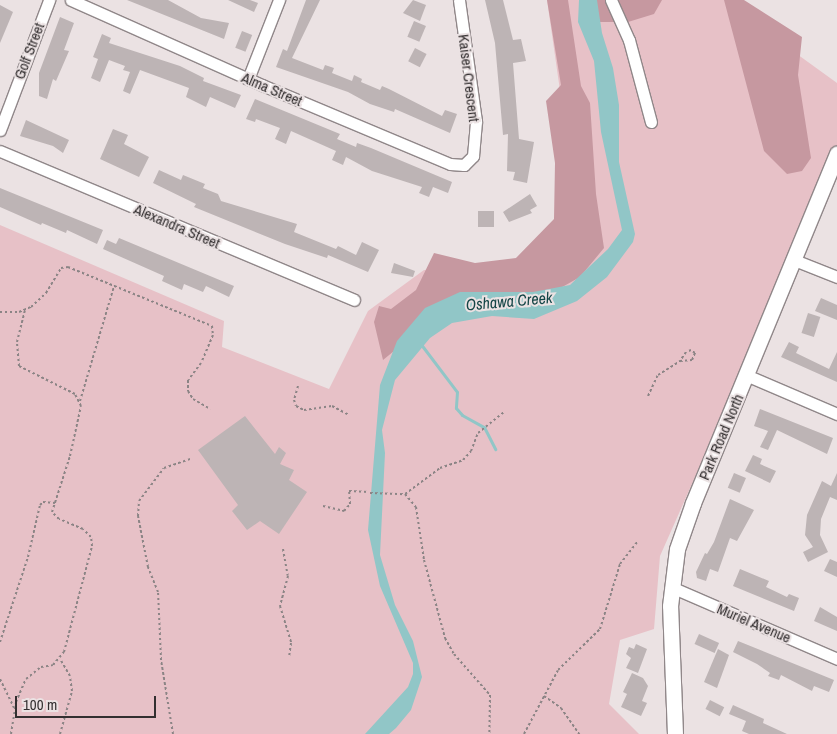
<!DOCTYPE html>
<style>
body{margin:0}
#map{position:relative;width:837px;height:734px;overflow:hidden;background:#ebe2e3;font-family:"Archivo Narrow",sans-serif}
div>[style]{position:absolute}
.green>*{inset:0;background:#e7c1c7}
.forest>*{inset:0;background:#c698a0}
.water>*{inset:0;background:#91c6c7}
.stream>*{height:3px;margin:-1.5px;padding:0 1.5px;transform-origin:1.5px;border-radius:1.5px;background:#91c6c7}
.building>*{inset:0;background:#bdb4b5;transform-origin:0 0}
.path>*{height:2px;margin-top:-1px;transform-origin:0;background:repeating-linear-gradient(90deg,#8b8485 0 2.5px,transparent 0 5px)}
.roads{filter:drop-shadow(1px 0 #908789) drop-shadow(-1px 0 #908789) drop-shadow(0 1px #908789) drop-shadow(0 -1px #908789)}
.minor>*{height:11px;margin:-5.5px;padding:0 5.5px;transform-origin:5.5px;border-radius:5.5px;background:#fff}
.major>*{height:15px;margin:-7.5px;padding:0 7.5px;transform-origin:7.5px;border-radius:7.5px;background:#fff}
span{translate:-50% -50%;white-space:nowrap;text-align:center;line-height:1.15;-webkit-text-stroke:4px #ebe2e3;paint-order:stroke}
.street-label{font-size:15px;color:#332f30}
.water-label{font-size:16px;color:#144546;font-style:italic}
.scale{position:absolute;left:15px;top:696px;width:141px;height:22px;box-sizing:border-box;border:2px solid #332f30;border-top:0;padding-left:6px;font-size:15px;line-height:18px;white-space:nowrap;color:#332f30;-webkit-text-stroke:4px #ebe2e3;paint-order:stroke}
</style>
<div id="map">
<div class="green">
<div style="clip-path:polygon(547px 0,739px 0,736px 10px,837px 83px,837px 157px,660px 556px,654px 629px,620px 640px,609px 704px,639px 734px,0 734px,0 225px,224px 321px,222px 347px,329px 389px,368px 311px,424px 270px,509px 263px,552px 238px,577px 209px)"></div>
</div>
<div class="forest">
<div style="clip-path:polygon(547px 0,568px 0,581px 86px,590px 103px,596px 194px,604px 248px,580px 277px,532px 304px,438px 315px,383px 360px,374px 322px,379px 306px,391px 309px,416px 290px,434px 253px,475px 263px,516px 258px,554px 219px,555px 163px,546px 101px,561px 85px)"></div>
<div style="clip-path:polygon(589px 0,662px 0,654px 14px,628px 22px,592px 22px)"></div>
<div style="clip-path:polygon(724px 0,744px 0,802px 37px,798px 75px,811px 158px,802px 171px,787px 174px,764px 151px)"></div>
</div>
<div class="water">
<div style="clip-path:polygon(579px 0,597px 0,602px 33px,613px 68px,619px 105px,619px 162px,635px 234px,633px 242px,607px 277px,577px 301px,534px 319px,492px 316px,452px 323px,430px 338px,395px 380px,382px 430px,385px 453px,380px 555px,395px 605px,413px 641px,422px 677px,411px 710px,396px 728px,389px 734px,365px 734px,408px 687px,413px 674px,413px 663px,380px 586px,368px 530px,380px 385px,397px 341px,425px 308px,460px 292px,533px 292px,570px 285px,608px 249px,622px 230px,601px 132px,594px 61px,578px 22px)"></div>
</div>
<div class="stream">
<div style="left:420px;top:343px;width:61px;rotate:52.9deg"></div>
<div style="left:457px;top:392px;width:16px;rotate:94deg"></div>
<div style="left:456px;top:408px;width:9px;rotate:49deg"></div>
<div style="left:462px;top:415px;width:25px;rotate:29deg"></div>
<div style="left:484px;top:427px;width:25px;rotate:63deg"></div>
</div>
<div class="building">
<div style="clip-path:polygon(127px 0,168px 0,201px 18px,229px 23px,224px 39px)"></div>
<div style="clip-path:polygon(228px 0,250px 0,258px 3px,254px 12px)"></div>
<div style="clip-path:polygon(306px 0,320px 0,292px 58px,323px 70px,325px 65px,334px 68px,332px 73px,352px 81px,354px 75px,362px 79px,361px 82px,380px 90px,382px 86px,389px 89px,442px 116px,445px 110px,457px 114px,450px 133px,395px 109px,394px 112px,370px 104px,348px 92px,276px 67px,283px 49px,287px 51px)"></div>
<div style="clip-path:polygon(413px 0,426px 5px,420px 21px,403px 13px)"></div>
<div style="clip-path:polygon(485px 0,503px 0,513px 40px,521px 39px,526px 61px,513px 63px,519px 139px,534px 142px,527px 183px,513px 180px,515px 172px,507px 171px,508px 134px,503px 135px,495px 43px)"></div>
<div style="clip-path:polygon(0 5px,13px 12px,0 43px)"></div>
<div style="clip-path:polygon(60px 17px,74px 23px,64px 50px,69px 51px,56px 81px,53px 79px,47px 99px,39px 96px,39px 73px)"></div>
<div style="left:414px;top:21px;width:13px;height:17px;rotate:23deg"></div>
<div style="left:242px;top:31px;width:11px;height:18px;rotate:22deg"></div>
<div style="clip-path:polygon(102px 34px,111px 38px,109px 43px,180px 66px,204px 78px,203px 81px,241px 95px,235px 108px,210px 97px,206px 107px,186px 97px,189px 88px,140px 70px,130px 94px,123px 91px,130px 72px,123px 70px,125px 66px,109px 60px,100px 82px,91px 78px,98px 59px,93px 57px)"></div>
<div style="left:415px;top:48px;width:13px;height:15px;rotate:27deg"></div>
<div style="clip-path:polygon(255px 99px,340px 134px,337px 139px,356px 147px,357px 143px,371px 148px,452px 182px,448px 193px,433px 187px,429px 197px,419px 193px,422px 187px,372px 171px,346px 157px,343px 165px,332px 160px,336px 151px,291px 131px,286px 144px,275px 139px,280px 128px,256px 119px,255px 122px,246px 119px)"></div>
<div style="clip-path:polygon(26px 120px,69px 140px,63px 153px,53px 146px,20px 136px)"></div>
<div style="clip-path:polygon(113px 129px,128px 135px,124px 144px,149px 157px,139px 177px,100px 159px)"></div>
<div style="clip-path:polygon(159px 170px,181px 180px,183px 175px,205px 184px,203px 188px,218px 194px,221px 201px,297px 224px,294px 232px,336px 249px,338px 246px,356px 255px,362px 242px,379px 250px,368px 272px,328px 255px,327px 258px,285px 244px,194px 207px,196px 204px,153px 183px)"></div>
<div style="clip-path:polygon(0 188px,103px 230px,97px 244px,67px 230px,66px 233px,42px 223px,41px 225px,0 207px)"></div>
<div style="clip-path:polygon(530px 194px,537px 206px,530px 210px,532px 213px,509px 222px,503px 212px)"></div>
<div style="left:478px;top:211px;width:16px;height:16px"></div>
<div style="clip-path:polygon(119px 238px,234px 286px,229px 297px,206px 286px,203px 292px,184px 284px,182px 290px,162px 281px,164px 276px,103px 249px,107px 240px,116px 244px)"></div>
<div style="clip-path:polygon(394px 263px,415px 271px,413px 277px,391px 273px)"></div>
<div style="clip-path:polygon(821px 298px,837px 305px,837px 320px,815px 311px)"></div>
<div style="left:808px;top:313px;width:13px;height:21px;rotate:18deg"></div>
<div style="clip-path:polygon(789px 342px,799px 347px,796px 353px,829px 369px,837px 352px,837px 382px,781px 357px)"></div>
<div style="clip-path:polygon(760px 409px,833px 438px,827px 454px,777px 430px,768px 450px,760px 447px,768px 431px,754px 426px)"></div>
<div style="clip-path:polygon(245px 416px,275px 454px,279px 447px,286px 453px,280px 464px,294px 470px,289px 480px,307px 492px,279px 534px,260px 521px,247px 530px,232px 511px,238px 505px,198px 450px)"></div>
<div style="clip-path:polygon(753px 455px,762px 459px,760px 464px,776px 471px,770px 483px,745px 471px)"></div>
<div style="left:734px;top:473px;width:13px;height:16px;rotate:23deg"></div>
<div style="clip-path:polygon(837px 473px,837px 500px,830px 497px,821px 519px,820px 535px,828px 552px,808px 562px,803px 552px,813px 547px,805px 535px,807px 515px,822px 481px,831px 486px)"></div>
<div style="clip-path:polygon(730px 499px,754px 510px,737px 541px,730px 538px,718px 572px,710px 569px,706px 581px,697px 578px,696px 572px,705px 553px,707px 554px,714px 542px)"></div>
<div style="clip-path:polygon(830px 559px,837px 562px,837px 577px,824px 571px)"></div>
<div style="clip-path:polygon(740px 569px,769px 581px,766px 587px,787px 597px,789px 594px,799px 598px,794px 611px,733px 586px)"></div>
<div style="clip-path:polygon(820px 607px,837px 617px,837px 631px,814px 621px)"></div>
<div style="left:699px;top:634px;width:22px;height:11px;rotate:24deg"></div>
<div style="clip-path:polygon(738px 641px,834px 680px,829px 692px,814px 686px,812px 691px,781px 675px,779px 680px,768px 676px,770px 673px,757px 664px,733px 652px)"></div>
<div style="clip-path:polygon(636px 644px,647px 649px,638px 673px,626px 668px,631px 658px,626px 654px,629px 647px,634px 649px)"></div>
<div style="clip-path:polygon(718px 649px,729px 655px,717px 688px,704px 682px)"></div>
<div style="clip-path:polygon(632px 673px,643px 678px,648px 686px,642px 701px,647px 703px,641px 716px,621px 707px,627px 694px,623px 692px)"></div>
<div style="left:710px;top:700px;width:16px;height:10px;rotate:27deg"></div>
<div style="clip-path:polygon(733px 705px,764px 719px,763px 723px,787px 734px,749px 734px,742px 731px,746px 721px,729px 714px)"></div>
</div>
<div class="path">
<div style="left:0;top:312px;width:19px"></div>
<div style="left:19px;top:312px;width:13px;rotate:-23deg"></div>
<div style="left:31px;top:307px;width:21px;rotate:-43deg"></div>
<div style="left:46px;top:293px;width:29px;rotate:-59deg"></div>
<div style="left:61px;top:268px;width:7px;rotate:-8deg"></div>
<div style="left:68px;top:267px;width:156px;rotate:22.3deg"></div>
<div style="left:212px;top:326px;width:9px;rotate:84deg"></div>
<div style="left:213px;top:335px;width:30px;rotate:113deg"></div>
<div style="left:201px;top:363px;width:21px;rotate:127deg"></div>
<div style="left:188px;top:380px;width:11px;rotate:90deg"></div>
<div style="left:188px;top:391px;width:9px;rotate:58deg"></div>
<div style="left:193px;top:399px;width:20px;rotate:30deg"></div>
<div style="left:298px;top:386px;width:15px;rotate:106deg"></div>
<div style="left:294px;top:400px;width:6px;rotate:72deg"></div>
<div style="left:296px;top:406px;width:9px;rotate:27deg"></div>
<div style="left:304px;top:410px;width:28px;rotate:-8deg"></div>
<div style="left:332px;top:406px;width:19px;rotate:28deg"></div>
<div style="left:648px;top:396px;width:23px;rotate:-65deg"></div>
<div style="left:658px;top:375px;width:26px;rotate:-32deg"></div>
<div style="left:680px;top:361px;width:12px;rotate:-5deg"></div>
<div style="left:692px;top:360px;width:8px;rotate:-67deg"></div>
<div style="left:695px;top:353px;width:5px;rotate:-143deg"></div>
<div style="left:691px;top:350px;width:5px;rotate:158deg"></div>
<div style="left:686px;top:352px;width:11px;rotate:124deg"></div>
<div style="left:80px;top:401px;width:120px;rotate:-73.5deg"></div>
<div style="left:370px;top:493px;width:35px;rotate:2deg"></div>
<div style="left:405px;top:494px;width:44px;rotate:-36.6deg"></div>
<div style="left:440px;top:468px;width:24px;rotate:-19deg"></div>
<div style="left:463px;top:460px;width:12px;rotate:-48deg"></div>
<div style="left:471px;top:451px;width:19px;rotate:-69deg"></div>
<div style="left:478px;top:433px;width:33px;rotate:-39deg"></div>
<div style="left:405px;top:494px;width:17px;rotate:50deg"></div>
<div style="left:416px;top:507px;width:54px;rotate:81.4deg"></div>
<div style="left:424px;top:560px;width:81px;rotate:74.9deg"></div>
<div style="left:445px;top:638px;width:18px;rotate:61deg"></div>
<div style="left:454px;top:654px;width:55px;rotate:48.7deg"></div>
<div style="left:490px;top:695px;width:39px;rotate:91deg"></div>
<div style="left:323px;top:506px;width:22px;rotate:13deg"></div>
<div style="left:344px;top:511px;width:9px;rotate:-49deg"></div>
<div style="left:350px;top:504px;width:13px;rotate:-94deg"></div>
<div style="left:349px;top:491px;width:20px;rotate:3deg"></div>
<div style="left:283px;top:549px;width:27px;rotate:80deg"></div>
<div style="left:288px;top:576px;width:31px;rotate:105deg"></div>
<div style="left:280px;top:606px;width:39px;rotate:73deg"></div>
<div style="left:291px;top:643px;width:14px;rotate:98deg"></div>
<div style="left:0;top:642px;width:89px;rotate:-71.8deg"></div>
<div style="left:28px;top:557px;width:53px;rotate:-77deg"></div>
<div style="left:40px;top:505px;width:4px;rotate:-45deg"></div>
<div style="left:43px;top:502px;width:12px;rotate:5deg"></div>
<div style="left:0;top:679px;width:32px;rotate:64deg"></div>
<div style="left:544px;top:696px;width:21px;rotate:35deg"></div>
<div style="left:561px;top:708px;width:32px;rotate:55deg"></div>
<div style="left:11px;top:734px;width:32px;rotate:-81deg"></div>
<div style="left:16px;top:702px;width:25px;rotate:-67deg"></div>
<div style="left:26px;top:679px;width:19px;rotate:-39deg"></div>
<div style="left:41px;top:667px;width:12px;rotate:-9deg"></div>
<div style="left:53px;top:665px;width:17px;rotate:-50deg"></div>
<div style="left:64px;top:652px;width:110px;rotate:-75.2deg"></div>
<div style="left:92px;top:546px;width:9px;rotate:-96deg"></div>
<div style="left:91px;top:537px;width:11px;rotate:-135deg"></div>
<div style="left:83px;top:529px;width:26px;rotate:-157deg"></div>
<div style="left:59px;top:519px;width:10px;rotate:-135deg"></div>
<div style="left:52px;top:512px;width:59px;rotate:-72.2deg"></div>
<div style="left:70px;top:456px;width:51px;rotate:-77.6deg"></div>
<div style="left:81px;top:406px;width:13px;rotate:-117deg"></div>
<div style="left:75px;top:394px;width:63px;rotate:-153.4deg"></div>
<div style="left:19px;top:366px;width:24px;rotate:-95deg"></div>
<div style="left:17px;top:342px;width:33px;rotate:-76deg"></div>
<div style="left:60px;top:734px;width:45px;rotate:-74.4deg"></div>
<div style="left:72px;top:691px;width:15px;rotate:-98deg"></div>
<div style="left:70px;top:676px;width:20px;rotate:-120deg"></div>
<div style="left:173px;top:734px;width:75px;rotate:-99.2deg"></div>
<div style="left:161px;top:660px;width:68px;rotate:-92.5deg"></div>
<div style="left:158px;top:592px;width:27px;rotate:-112deg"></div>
<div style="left:148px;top:567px;width:52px;rotate:-101.1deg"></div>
<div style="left:138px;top:516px;width:15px;rotate:-86deg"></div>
<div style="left:139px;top:501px;width:41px;rotate:-52.9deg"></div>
<div style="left:164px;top:468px;width:28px;rotate:-19deg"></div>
<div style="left:524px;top:734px;width:72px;rotate:-62deg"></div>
<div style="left:558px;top:670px;width:59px;rotate:-44.3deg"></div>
<div style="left:600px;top:629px;width:68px;rotate:-72.9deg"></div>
<div style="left:620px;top:564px;width:29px;rotate:-52deg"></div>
</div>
<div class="roads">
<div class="minor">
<div style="left:71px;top:0;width:209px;rotate:24deg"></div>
<div style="left:262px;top:85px;width:204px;rotate:22.8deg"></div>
<div style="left:450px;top:164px;width:14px;rotate:4deg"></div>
<div style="left:464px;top:165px;width:13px;rotate:-45deg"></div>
<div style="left:473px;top:156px;width:35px;rotate:-85deg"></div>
<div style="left:476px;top:121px;width:122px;rotate:-98deg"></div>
<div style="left:611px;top:0;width:44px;rotate:65.8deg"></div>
<div style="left:629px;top:40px;width:85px;rotate:75deg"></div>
<div style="left:248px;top:79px;width:85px;rotate:-68.6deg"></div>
<div style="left:0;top:130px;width:139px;rotate:-69.3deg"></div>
<div style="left:0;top:151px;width:384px;rotate:22.8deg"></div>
<div style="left:794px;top:260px;width:46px;rotate:21.6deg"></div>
<div style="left:746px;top:375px;width:99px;rotate:23.2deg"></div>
<div style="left:671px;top:587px;width:181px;rotate:23.4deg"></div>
</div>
<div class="major">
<div style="left:675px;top:734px;width:128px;rotate:-92.2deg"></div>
<div style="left:670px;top:606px;width:57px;rotate:-83deg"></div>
<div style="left:677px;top:549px;width:49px;rotate:-70.8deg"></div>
<div style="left:693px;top:503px;width:378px;rotate:-67.6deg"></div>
</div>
</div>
<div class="street-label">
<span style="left:29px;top:51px;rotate:-69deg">Golf Street</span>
<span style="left:469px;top:78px;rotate:83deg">Kaiser Crescent</span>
<span style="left:272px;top:89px;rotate:23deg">Alma Street</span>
<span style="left:177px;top:226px;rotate:23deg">Alexandra Street</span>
<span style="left:721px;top:437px;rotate:-67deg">Park Road North</span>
<span style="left:754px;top:623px;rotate:23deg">Muriel Avenue</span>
</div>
<div class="water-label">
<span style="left:509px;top:301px;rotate:-5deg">Oshawa Creek</span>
</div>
<div class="scale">100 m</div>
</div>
